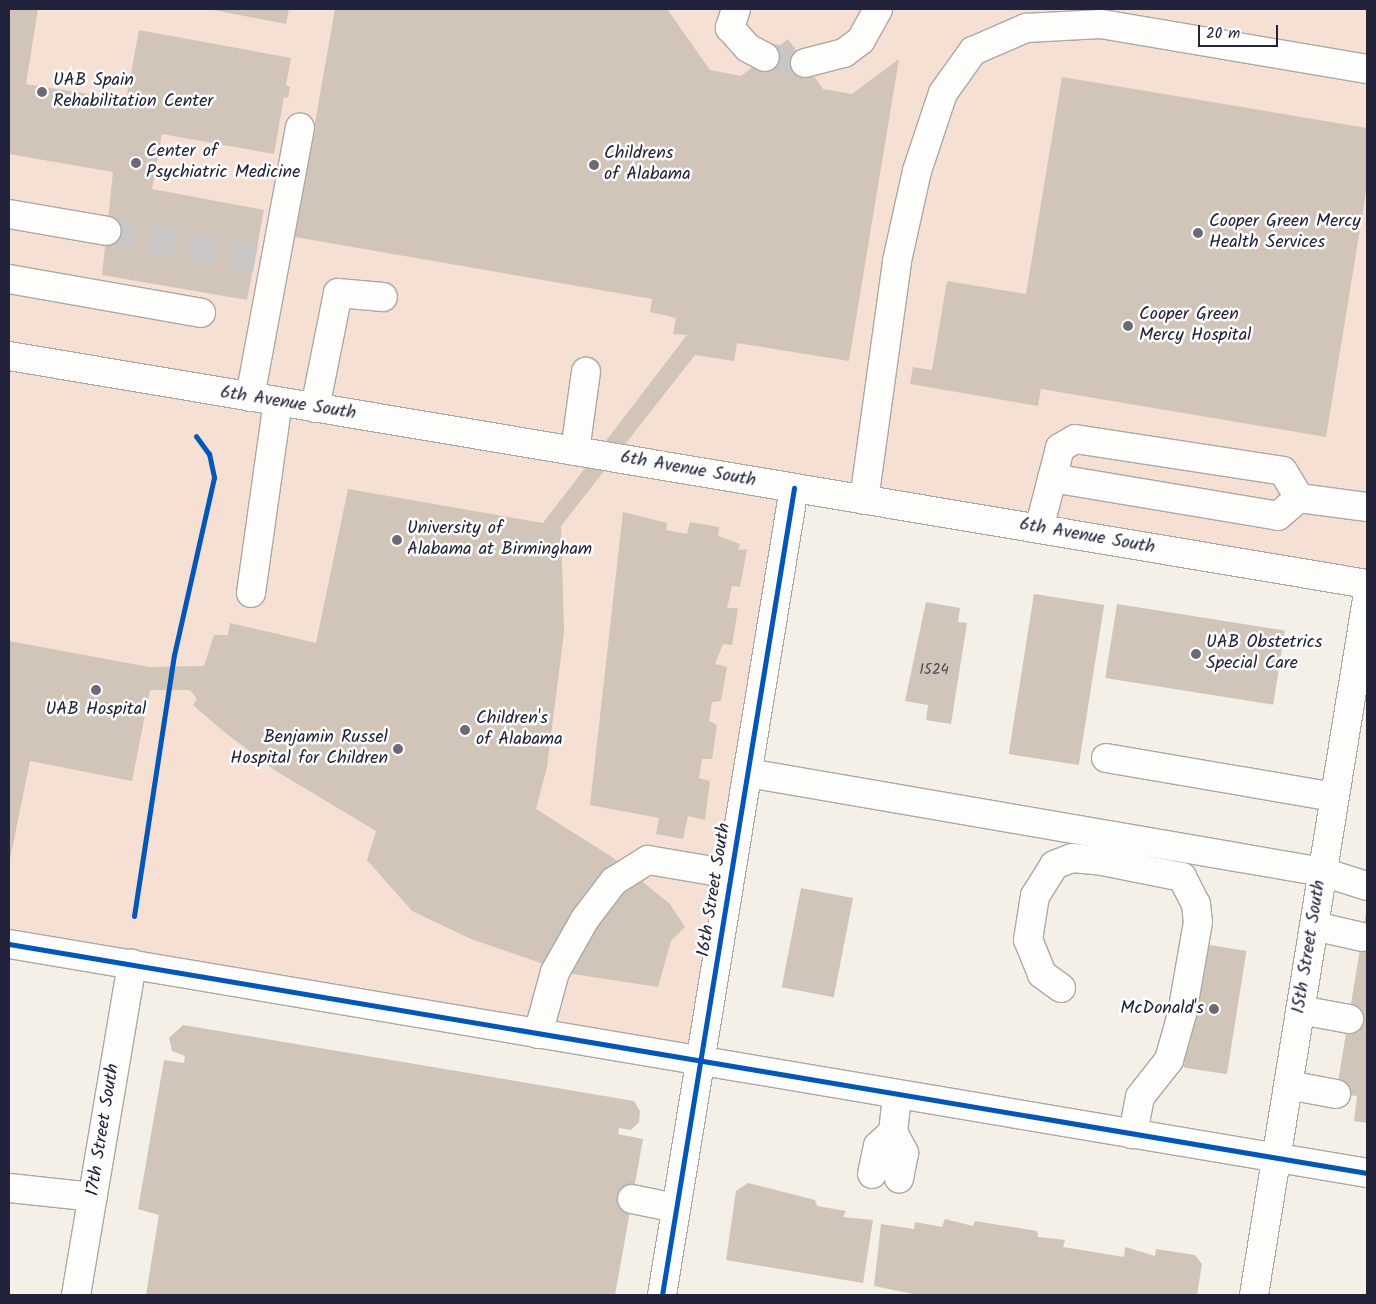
<!DOCTYPE html>
<style>
body{margin:0}
#map{position:relative;width:1376px;height:1304px;overflow:hidden;background:#f4efe7;font-family:Kalam,sans-serif}
div>[style]{position:absolute}
.built>*{inset:0;background:#f5e0d3}
.building>*{inset:0;background:#d0c5b8;transform-origin:0 0}
.minor-tunnel>*{height:28px;margin-top:-14px;transform-origin:0;background:repeating-linear-gradient(90deg,#cac6c5 0 28px,transparent 0 42px)}
.roads{filter:drop-shadow(1px 0 #aba8a6) drop-shadow(-1px 0 #aba8a6) drop-shadow(0 1px #aba8a6) drop-shadow(0 -1px #aba8a6)}
.minor>*{height:28px;margin:-14px;padding:0 14px;transform-origin:14px;border-radius:14px;background:#fdfdfb}
.major>*{height:28px;margin:-14px;padding:0 14px;transform-origin:14px;border-radius:14px;background:#fdfdfb}
.cycleway>*{height:5px;margin:-2.5px;padding:0 2.5px;transform-origin:2.5px;border-radius:2.5px;background:#0057b8}
.dots>*{width:14px;height:14px;translate:-50% -50%;box-sizing:border-box;border:2px solid #fff;border-radius:50%}
span{translate:-50% -50%;white-space:nowrap;text-align:center;line-height:1.15;-webkit-text-stroke:5px #fff;paint-order:stroke}
.number-label{font-size:15px;color:#4e4b5a}
.number-label span{-webkit-text-stroke-width:0}
.poi-label{font-size:18px;color:#22223b}
.left{translate:0 -50%;text-align:left}
.right{translate:-100% -50%;text-align:right}
.street-label{font-size:18px;color:#22223b}
.frame{position:absolute;inset:0;border:10px solid #22223b;pointer-events:none}
.scale{position:absolute;left:1198px;top:25px;width:80px;height:22px;box-sizing:border-box;border:2px solid #22223b;border-top:0;padding-left:6px;font-size:15px;line-height:18px;white-space:nowrap;color:#22223b;-webkit-text-stroke:4px #fff;paint-order:stroke}
</style>
<div id="map">
<div class="built">
<div style="clip-path:polygon(9px 9px,1367px 9px,1367px 584px,795px 488px,700px 1062px,9px 942px)"></div>
</div>
<div class="building">
<div style="clip-path:polygon(9px 9px,38px 9px,26px 84px,126px 100px,139px 30px,291px 58px,286px 85px,290px 87px,288px 98px,284px 97px,274px 154px,162px 134px,152px 189px,264px 210px,247px 300px,102px 275px,113px 172px,9px 154px)"></div>
<div style="clip-path:polygon(209px 9px,289px 9px,286px 24px)"></div>
<div style="clip-path:polygon(335px 9px,667px 9px,710px 70px,741px 76px,788px 39px,823px 89px,852px 94px,899px 59px,849px 361px,737px 343px,734px 361px,695px 355px,561px 526px,564px 632px,547px 767px,536px 809px,612px 857px,670px 904px,685px 927px,671px 941px,658px 987px,573px 974px,471px 939px,412px 911px,367px 860px,376px 831px,276px 771px,223px 731px,193px 705px,197px 699px,190px 690px,150px 690px,132px 781px,30px 761px,9px 864px,9px 641px,149px 667px,204px 666px,214px 635px,228px 635px,230px 623px,316px 643px,348px 489px,543px 523px,687px 335px,673px 334px,676px 318px,650px 312px,652px 299px,295px 237px)"></div>
<div style="clip-path:polygon(1062px 77px,1367px 128px,1367px 186px,1326px 437px,1041px 389px,1038px 406px,910px 384px,913px 367px,932px 370px,947px 281px,1026px 294px)"></div>
<div style="clip-path:polygon(623px 512px,667px 523px,666px 530px,687px 534px,690px 522px,719px 527px,718px 536px,740px 544px,738px 550px,747px 549px,740px 587px,732px 586px,727px 608px,738px 608px,732px 645px,723px 644px,715px 664px,727px 667px,721px 701px,712px 702px,709px 721px,717px 725px,712px 759px,702px 759px,699px 778px,710px 781px,705px 820px,688px 816px,683px 839px,656px 834px,659px 818px,590px 805px)"></div>
<div style="left:1034px;top:594px;width:71px;height:162px;rotate:9deg"></div>
<div style="clip-path:polygon(926px 602px,960px 608px,958px 622px,967px 623px,951px 724px,926px 720px,928px 705px,905px 701px)"></div>
<div style="left:1117px;top:604px;width:170px;height:75px;rotate:9deg"></div>
<div style="left:801px;top:888px;width:53px;height:101px;rotate:11deg"></div>
<div style="clip-path:polygon(1366px 913px,1367px 913px,1367px 1123px,1354px 1121px,1357px 1096px,1336px 1094px)"></div>
<div style="left:1203px;top:944px;width:44px;height:125px;rotate:9deg"></div>
<div style="clip-path:polygon(183px 1025px,634px 1101px,640px 1111px,639px 1122px,631px 1130px,619px 1128px,618px 1134px,643px 1139px,615px 1295px,146px 1295px,159px 1215px,138px 1209px,164px 1060px,184px 1063px,185px 1056px,172px 1051px,169px 1038px)"></div>
<div style="clip-path:polygon(748px 1183px,815px 1200px,817px 1206px,846px 1211px,843px 1217px,873px 1220px,863px 1283px,726px 1260px,736px 1191px)"></div>
<div style="clip-path:polygon(945px 1219px,973px 1226px,975px 1221px,1037px 1231px,1038px 1237px,1065px 1240px,1063px 1247px,1124px 1257px,1125px 1247px,1155px 1256px,1156px 1249px,1195px 1255px,1202px 1264px,1197px 1295px,918px 1295px,874px 1286px,881px 1224px,914px 1229px,915px 1222px,942px 1227px)"></div>
</div>
<div class="minor-tunnel">
<div style="left:765px;top:57px;width:40px;rotate:8.5deg"></div>
<div style="left:107px;top:231px;width:151px;rotate:10.3deg"></div>
</div>
<div class="roads">
<div class="minor">
<div style="left:736px;top:9px;width:20px;rotate:108deg"></div>
<div style="left:730px;top:28px;width:27px;rotate:48deg"></div>
<div style="left:748px;top:48px;width:19px;rotate:28deg"></div>
<div style="left:805px;top:63px;width:40px;rotate:-14.4deg"></div>
<div style="left:844px;top:53px;width:21px;rotate:-37deg"></div>
<div style="left:861px;top:40px;width:35px;rotate:-61deg"></div>
<div style="left:9px;top:214px;width:99px;rotate:9.8deg"></div>
<div style="left:9px;top:279px;width:195px;rotate:10deg"></div>
<div style="left:250px;top:397px;width:274px;rotate:-79.5deg"></div>
<div style="left:315px;top:408px;width:117px;rotate:-78.7deg"></div>
<div style="left:338px;top:293px;width:45px;rotate:5.1deg"></div>
<div style="left:575px;top:451px;width:80px;rotate:-82.1deg"></div>
<div style="left:1052px;top:478px;width:229px;rotate:9.5deg"></div>
<div style="left:1278px;top:516px;width:28px;rotate:-41deg"></div>
<div style="left:1299px;top:498px;width:69px;rotate:7.5deg"></div>
<div style="left:864px;top:500px;width:241px;rotate:-82.1deg"></div>
<div style="left:897px;top:261px;width:92px;rotate:-77.5deg"></div>
<div style="left:917px;top:171px;width:82px;rotate:-71.6deg"></div>
<div style="left:943px;top:93px;width:52px;rotate:-54.5deg"></div>
<div style="left:973px;top:51px;width:58px;rotate:-23.5deg"></div>
<div style="left:1026px;top:28px;width:75px;rotate:-3.1deg"></div>
<div style="left:1101px;top:24px;width:270px;rotate:9.6deg"></div>
<div style="left:1039px;top:529px;width:84px;rotate:-75.5deg"></div>
<div style="left:1060px;top:448px;width:17px;rotate:-31deg"></div>
<div style="left:1075px;top:439px;width:210px;rotate:8.7deg"></div>
<div style="left:1283px;top:471px;width:31px;rotate:59deg"></div>
<div style="left:251px;top:593px;width:193px;rotate:-82deg"></div>
<div style="left:1106px;top:758px;width:232px;rotate:9.7deg"></div>
<div style="left:748px;top:773px;width:583px;rotate:9.77deg"></div>
<div style="left:1323px;top:872px;width:46px;rotate:17.7deg"></div>
<div style="left:1314px;top:926px;width:49px;rotate:12.9deg"></div>
<div style="left:9px;top:944px;width:1377px;rotate:9.57deg"></div>
<div style="left:1061px;top:988px;width:24px;rotate:-144deg"></div>
<div style="left:1042px;top:974px;width:37px;rotate:-112deg"></div>
<div style="left:1028px;top:940px;width:45px;rotate:-81deg"></div>
<div style="left:1035px;top:896px;width:36px;rotate:-58deg"></div>
<div style="left:1054px;top:865px;width:19px;rotate:-21deg"></div>
<div style="left:1072px;top:858px;width:25px;rotate:5deg"></div>
<div style="left:1097px;top:860px;width:87px;rotate:11.3deg"></div>
<div style="left:1182px;top:877px;width:30px;rotate:63deg"></div>
<div style="left:1196px;top:904px;width:18px;rotate:84deg"></div>
<div style="left:1198px;top:922px;width:93px;rotate:99.9deg"></div>
<div style="left:1182px;top:1014px;width:48px;rotate:105.8deg"></div>
<div style="left:1169px;top:1060px;width:47px;rotate:128.1deg"></div>
<div style="left:1140px;top:1097px;width:38px;rotate:101deg"></div>
<div style="left:1300px;top:1010px;width:50px;rotate:10.4deg"></div>
<div style="left:538px;top:1034px;width:64px;rotate:-74.7deg"></div>
<div style="left:555px;top:972px;width:61px;rotate:-60.5deg"></div>
<div style="left:585px;top:919px;width:48px;rotate:-52.7deg"></div>
<div style="left:614px;top:881px;width:40px;rotate:-32deg"></div>
<div style="left:648px;top:860px;width:84px;rotate:9.6deg"></div>
<div style="left:1288px;top:1085px;width:49px;rotate:10.6deg"></div>
<div style="left:897px;top:1095px;width:37px;rotate:96deg"></div>
<div style="left:893px;top:1132px;width:24px;rotate:62deg"></div>
<div style="left:904px;top:1153px;width:26px;rotate:101deg"></div>
<div style="left:872px;top:1174px;width:29px;rotate:-78deg"></div>
<div style="left:878px;top:1146px;width:21px;rotate:-43deg"></div>
<div style="left:9px;top:1188px;width:84px;rotate:6.1deg"></div>
<div style="left:632px;top:1199px;width:45px;rotate:11.6deg"></div>
<div style="left:76px;top:1295px;width:336px;rotate:-80.4deg"></div>
<div style="left:662px;top:1295px;width:818px;rotate:-80.71deg"></div>
<div style="left:1254px;top:1295px;width:705px;rotate:-80.78deg"></div>
</div>
<div class="major">
<div style="left:9px;top:356px;width:1377px;rotate:9.53deg"></div>
</div>
</div>
<div class="cycleway">
<div style="left:134px;top:916px;width:264px;rotate:-81.3deg"></div>
<div style="left:174px;top:655px;width:182px;rotate:-77.3deg"></div>
<div style="left:214px;top:477px;width:24px;rotate:-102deg"></div>
<div style="left:209px;top:454px;width:22px;rotate:-126deg"></div>
<div style="left:9px;top:944px;width:1377px;rotate:9.57deg"></div>
<div style="left:662px;top:1295px;width:818px;rotate:-80.71deg"></div>
</div>
<div class="dots">
<div style="left:42px;top:92px;background:#6c6a77"></div>
<div style="left:136px;top:163px;background:#6c6a77"></div>
<div style="left:594px;top:165px;background:#6c6a77"></div>
<div style="left:1198px;top:233px;background:#6c6a77"></div>
<div style="left:1128px;top:326px;background:#6c6a77"></div>
<div style="left:397px;top:540px;background:#6c6a77"></div>
<div style="left:1196px;top:654px;background:#6c6a77"></div>
<div style="left:96px;top:690px;background:#6c6a77"></div>
<div style="left:465px;top:730px;background:#6c6a77"></div>
<div style="left:398px;top:749px;background:#6c6a77"></div>
<div style="left:1214px;top:1009px;background:#6c6a77"></div>
</div>
<div class="number-label">
<span style="left:934px;top:671px">1524</span>
</div>
<div class="poi-label">
<span class="left" style="left:53px;top:92px">UAB Spain<br>Rehabilitation Center</span>
<span class="left" style="left:146px;top:163px">Center of<br>Psychiatric Medicine</span>
<span class="left" style="left:604px;top:165px">Childrens<br>of Alabama</span>
<span class="left" style="left:1209px;top:233px">Cooper Green Mercy<br>Health Services</span>
<span class="left" style="left:1139px;top:326px">Cooper Green<br>Mercy Hospital</span>
<span class="left" style="left:407px;top:540px">University of<br>Alabama at Birmingham</span>
<span class="left" style="left:1206px;top:654px">UAB Obstetrics<br>Special Care</span>
<span style="left:96px;top:710px">UAB Hospital</span>
<span class="left" style="left:476px;top:730px">Children's<br>of Alabama</span>
<span class="right" style="left:388px;top:749px">Benjamin Russel<br>Hospital for Children</span>
<span class="right" style="left:1204px;top:1009px">McDonald's</span>
</div>
<div class="street-label">
<span style="left:288px;top:404px;rotate:9deg">6th Avenue South</span>
<span style="left:688px;top:470px;rotate:10deg">6th Avenue South</span>
<span style="left:1087px;top:537px;rotate:10deg">6th Avenue South</span>
<span style="left:715px;top:890px;rotate:-81deg">16th Street South</span>
<span style="left:1310px;top:947px;rotate:-81deg">15th Street South</span>
<span style="left:104px;top:1130px;rotate:-81deg">17th Street South</span>
</div>
<div class="frame"></div>
<div class="scale">20 m</div>
</div>
